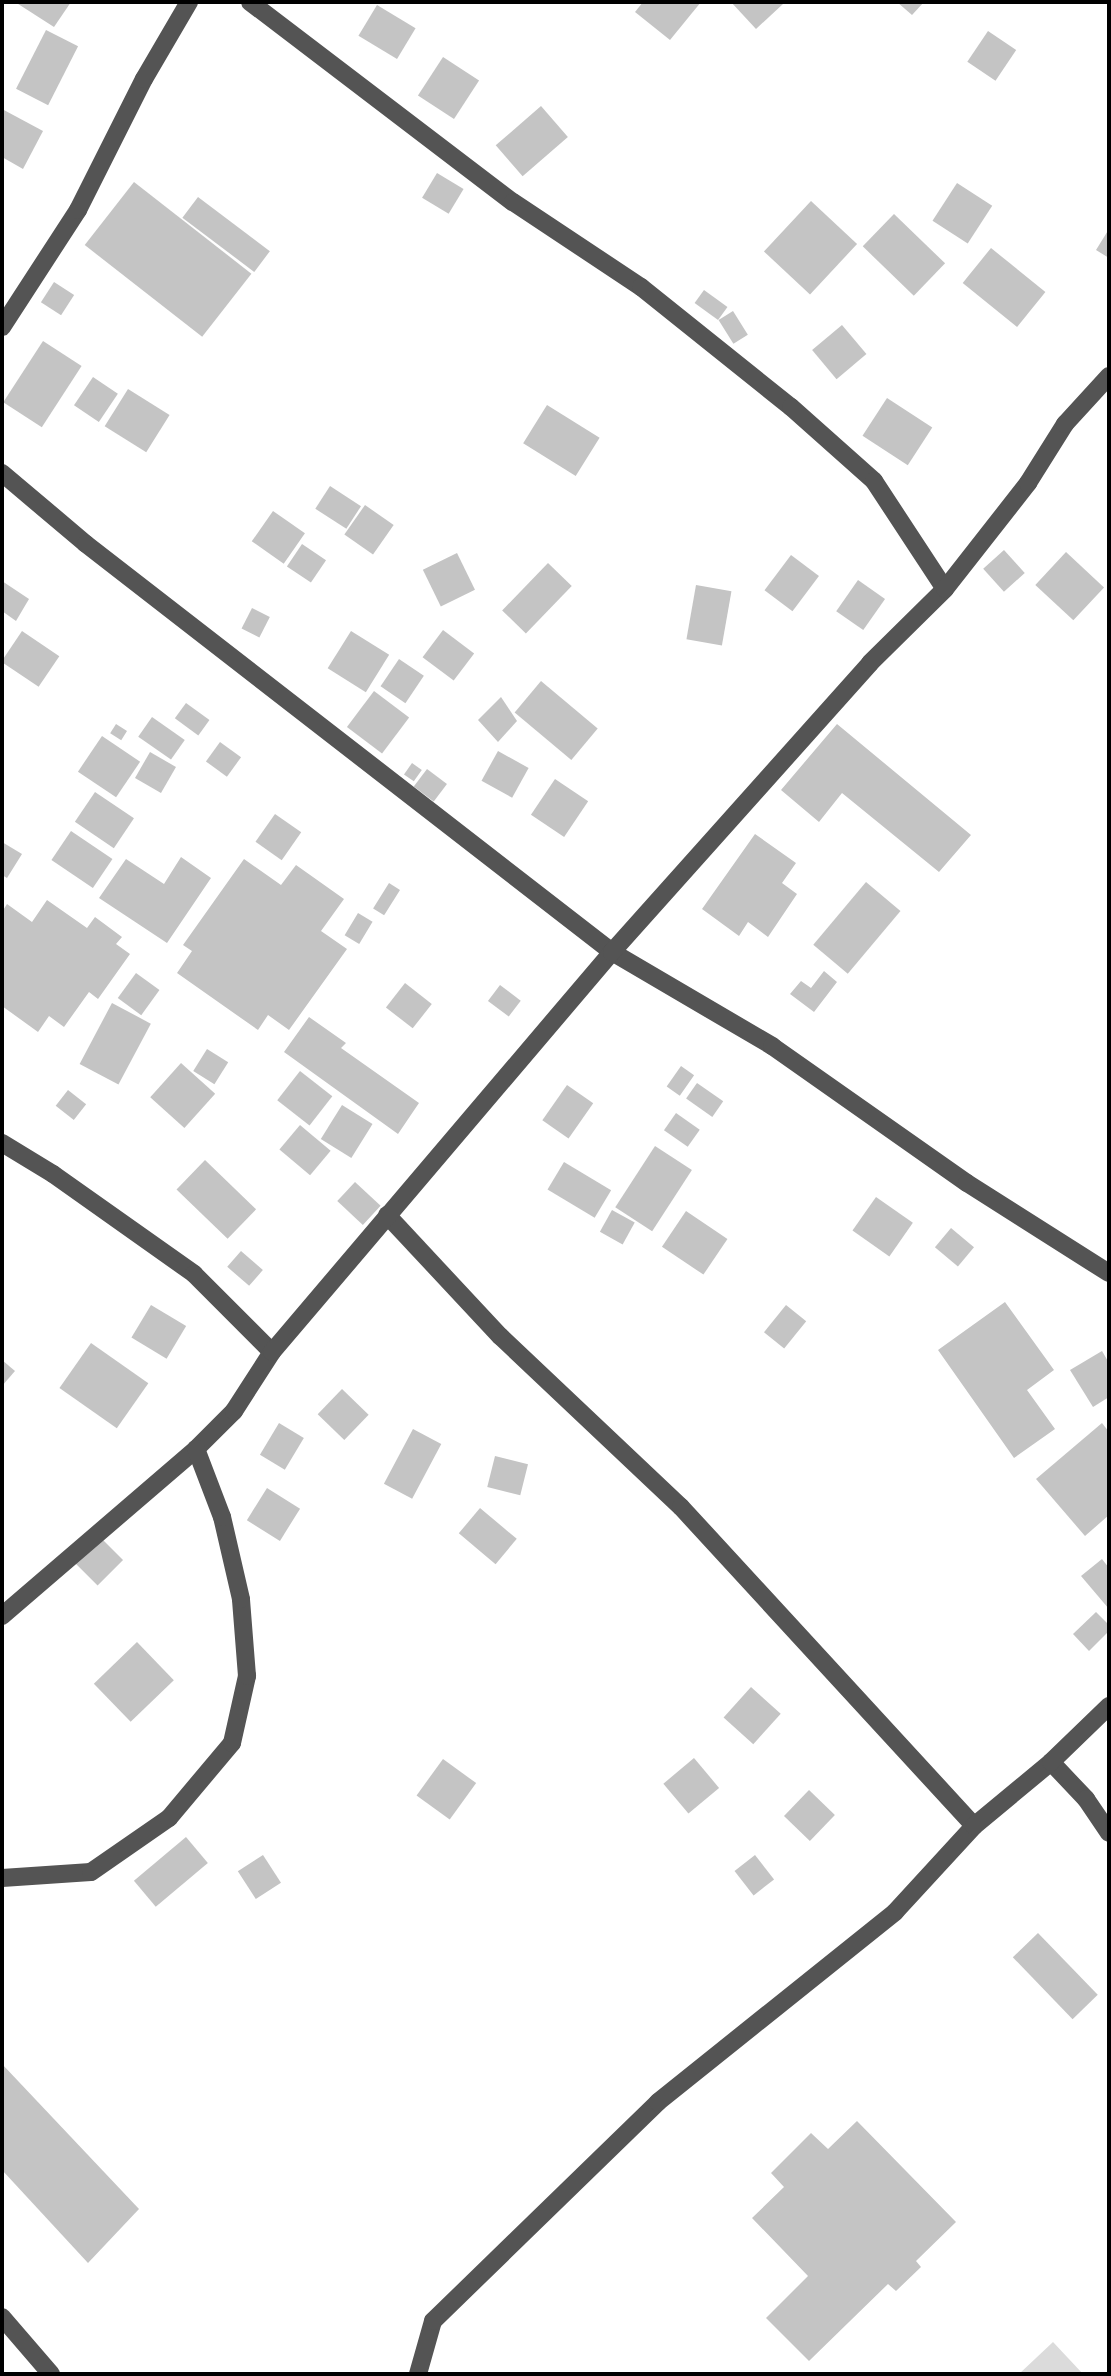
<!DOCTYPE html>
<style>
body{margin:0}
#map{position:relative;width:1111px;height:2376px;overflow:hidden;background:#fff;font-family:"Work Sans",sans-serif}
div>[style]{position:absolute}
.green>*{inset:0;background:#dbdbdb}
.building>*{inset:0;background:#c4c4c4;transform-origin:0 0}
.minor>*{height:18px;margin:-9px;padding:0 9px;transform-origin:9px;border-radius:9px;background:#545454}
span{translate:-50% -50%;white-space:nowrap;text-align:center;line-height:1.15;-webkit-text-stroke:7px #fff;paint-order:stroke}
.frame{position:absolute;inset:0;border:4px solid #000;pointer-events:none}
</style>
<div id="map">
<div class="green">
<div style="clip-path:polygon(1053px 2342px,1083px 2374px,1019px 2374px)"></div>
</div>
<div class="building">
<div style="clip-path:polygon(15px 2px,71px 2px,54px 27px)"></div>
<div style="clip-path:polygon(643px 2px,701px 2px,670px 40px,635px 12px)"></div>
<div style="clip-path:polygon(731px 2px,781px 2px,783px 4px,756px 29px)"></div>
<div style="clip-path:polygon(897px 2px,924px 2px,912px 15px)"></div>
<div style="left:377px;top:5px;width:45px;height:36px;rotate:31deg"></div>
<div style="left:46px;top:30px;width:36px;height:66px;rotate:27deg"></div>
<div style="left:988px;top:31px;width:34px;height:37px;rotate:34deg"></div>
<div style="left:443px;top:57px;width:43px;height:46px;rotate:33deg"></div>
<div style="left:541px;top:106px;width:41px;height:60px;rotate:49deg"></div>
<div style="clip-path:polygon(2px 109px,43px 131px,23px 169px,2px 157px)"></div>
<div style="left:437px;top:173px;width:31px;height:29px;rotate:31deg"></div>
<div style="left:134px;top:182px;width:149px;height:80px;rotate:38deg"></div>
<div style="left:957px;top:183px;width:42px;height:45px;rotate:33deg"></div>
<div style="left:198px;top:197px;width:90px;height:26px;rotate:37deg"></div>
<div style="left:811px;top:201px;width:63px;height:69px;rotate:43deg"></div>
<div style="left:894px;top:214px;width:71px;height:45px;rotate:44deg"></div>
<div style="clip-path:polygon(1109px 229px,1109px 258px,1096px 250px)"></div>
<div style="left:991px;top:248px;width:70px;height:45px;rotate:39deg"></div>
<div style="left:54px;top:282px;width:24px;height:24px;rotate:33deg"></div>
<div style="left:704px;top:290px;width:29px;height:16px;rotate:36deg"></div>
<div style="left:733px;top:311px;width:28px;height:17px;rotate:58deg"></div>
<div style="left:842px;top:325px;width:38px;height:39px;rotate:50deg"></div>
<div style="left:43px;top:341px;width:46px;height:73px;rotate:33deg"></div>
<div style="left:93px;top:377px;width:30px;height:34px;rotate:34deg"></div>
<div style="left:128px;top:389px;width:49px;height:44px;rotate:32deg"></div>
<div style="left:887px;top:398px;width:54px;height:45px;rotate:33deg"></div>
<div style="left:547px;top:405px;width:62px;height:45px;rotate:32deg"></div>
<div style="left:330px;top:486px;width:37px;height:27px;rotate:33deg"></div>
<div style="left:365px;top:505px;width:35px;height:36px;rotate:35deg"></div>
<div style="left:273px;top:511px;width:39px;height:37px;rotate:35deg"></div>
<div style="left:302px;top:544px;width:29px;height:27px;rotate:34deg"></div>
<div style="left:1004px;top:550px;width:31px;height:28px;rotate:48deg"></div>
<div style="left:1066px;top:552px;width:52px;height:45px;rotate:43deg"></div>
<div style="left:457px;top:553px;width:41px;height:38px;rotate:64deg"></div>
<div style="left:791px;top:555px;width:35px;height:44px;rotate:37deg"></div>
<div style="left:548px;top:563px;width:33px;height:66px;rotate:44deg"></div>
<div style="left:858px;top:580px;width:33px;height:38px;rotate:35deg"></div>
<div style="clip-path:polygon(2px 581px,29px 599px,16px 621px,2px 611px)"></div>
<div style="left:696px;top:585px;width:36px;height:55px;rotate:10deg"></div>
<div style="left:252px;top:608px;width:20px;height:23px;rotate:27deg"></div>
<div style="left:443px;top:630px;width:39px;height:34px;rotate:37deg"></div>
<div style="left:22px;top:631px;width:45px;height:37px;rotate:34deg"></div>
<div style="left:351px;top:631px;width:45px;height:44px;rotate:32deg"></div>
<div style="left:399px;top:659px;width:30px;height:33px;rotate:34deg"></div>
<div style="left:541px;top:681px;width:74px;height:41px;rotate:40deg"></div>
<div style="left:374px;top:691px;width:44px;height:45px;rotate:37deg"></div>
<div style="clip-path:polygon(501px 697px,517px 721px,498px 742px,478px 720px)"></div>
<div style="left:186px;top:703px;width:29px;height:19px;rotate:36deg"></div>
<div style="left:152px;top:717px;width:40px;height:24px;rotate:35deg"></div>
<div style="left:116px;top:724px;width:13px;height:11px;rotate:32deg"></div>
<div style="clip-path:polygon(837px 724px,971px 835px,939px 872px,842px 793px,819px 822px,781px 790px)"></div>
<div style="left:102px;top:736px;width:46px;height:43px;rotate:34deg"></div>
<div style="left:220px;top:742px;width:26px;height:24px;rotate:36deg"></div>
<div style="left:498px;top:751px;width:35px;height:34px;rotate:29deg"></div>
<div style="left:150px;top:752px;width:30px;height:30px;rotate:30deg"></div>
<div style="left:412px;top:763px;width:12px;height:14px;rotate:35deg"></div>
<div style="left:427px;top:769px;width:25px;height:22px;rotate:37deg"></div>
<div style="left:555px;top:779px;width:40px;height:43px;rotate:34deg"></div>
<div style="left:95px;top:792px;width:47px;height:36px;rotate:34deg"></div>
<div style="left:275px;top:814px;width:32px;height:34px;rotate:35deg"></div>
<div style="left:71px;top:831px;width:50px;height:35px;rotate:34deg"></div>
<div style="clip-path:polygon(755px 834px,796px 863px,782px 883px,797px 894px,768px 937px,748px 922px,739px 936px,702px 909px)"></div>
<div style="clip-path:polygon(2px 842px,22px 854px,7px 878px,2px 875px)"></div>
<div style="clip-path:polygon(181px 857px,211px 878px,167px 943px,99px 898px,126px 859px,164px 884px)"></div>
<div style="clip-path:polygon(244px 859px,281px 885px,296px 865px,344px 899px,321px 931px,347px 949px,289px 1030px,268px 1015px,258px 1030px,177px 973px,192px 951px,183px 945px)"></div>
<div style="left:866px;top:882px;width:45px;height:82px;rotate:40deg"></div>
<div style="left:389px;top:883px;width:13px;height:30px;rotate:32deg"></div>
<div style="clip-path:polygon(47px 900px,87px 928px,95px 917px,122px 937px,116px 944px,130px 954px,98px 999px,89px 992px,64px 1027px,49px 1016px,38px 1032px,2px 1006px,2px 912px,7px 904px,32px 922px)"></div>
<div style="left:358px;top:913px;width:17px;height:26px;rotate:31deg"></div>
<div style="clip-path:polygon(824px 971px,837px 982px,814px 1012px,790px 994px,801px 981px,811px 988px)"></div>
<div style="left:136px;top:973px;width:29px;height:31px;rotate:36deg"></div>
<div style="left:405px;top:983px;width:34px;height:31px;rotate:38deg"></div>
<div style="left:500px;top:985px;width:26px;height:20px;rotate:37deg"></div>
<div style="left:112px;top:1003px;width:44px;height:69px;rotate:28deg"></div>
<div style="clip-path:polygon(309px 1017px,346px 1043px,341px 1048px,419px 1103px,398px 1134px,284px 1052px)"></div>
<div style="left:207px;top:1049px;width:25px;height:26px;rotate:32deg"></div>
<div style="left:181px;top:1063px;width:46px;height:46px;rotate:42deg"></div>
<div style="left:681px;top:1066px;width:16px;height:25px;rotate:35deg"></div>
<div style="left:300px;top:1071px;width:41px;height:37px;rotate:38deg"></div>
<div style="left:697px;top:1083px;width:32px;height:19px;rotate:35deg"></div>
<div style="left:567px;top:1085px;width:32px;height:43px;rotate:35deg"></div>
<div style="left:68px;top:1090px;width:23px;height:20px;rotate:38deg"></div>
<div style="left:342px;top:1105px;width:36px;height:40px;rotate:32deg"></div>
<div style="left:676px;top:1113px;width:29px;height:21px;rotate:35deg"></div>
<div style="left:300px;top:1125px;width:40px;height:32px;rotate:40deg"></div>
<div style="left:655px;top:1146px;width:44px;height:73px;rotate:33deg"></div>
<div style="left:205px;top:1160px;width:71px;height:41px;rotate:44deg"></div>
<div style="left:564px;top:1162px;width:55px;height:32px;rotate:31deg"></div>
<div style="left:355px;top:1182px;width:35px;height:26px;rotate:43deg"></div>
<div style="left:876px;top:1197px;width:45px;height:41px;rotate:35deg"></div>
<div style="left:612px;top:1210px;width:26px;height:25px;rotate:29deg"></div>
<div style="left:686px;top:1211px;width:50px;height:43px;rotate:34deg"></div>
<div style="left:951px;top:1228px;width:30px;height:25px;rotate:40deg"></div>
<div style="left:241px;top:1251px;width:29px;height:21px;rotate:41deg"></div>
<div style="clip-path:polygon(1005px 1302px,1054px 1370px,1027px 1390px,1055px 1429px,1014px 1458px,938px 1350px)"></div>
<div style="left:151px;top:1305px;width:41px;height:38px;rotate:31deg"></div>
<div style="left:786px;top:1305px;width:26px;height:35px;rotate:39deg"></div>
<div style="left:91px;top:1343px;width:70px;height:55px;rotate:35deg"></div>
<div style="clip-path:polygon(1102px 1351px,1109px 1363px,1109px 1397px,1093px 1407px,1070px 1370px)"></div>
<div style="clip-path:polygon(2px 1360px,15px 1371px,2px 1386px)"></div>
<div style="left:342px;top:1389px;width:37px;height:35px;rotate:44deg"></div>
<div style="left:279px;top:1423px;width:29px;height:37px;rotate:31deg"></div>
<div style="clip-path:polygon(1102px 1423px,1109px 1432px,1109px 1515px,1085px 1536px,1036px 1479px)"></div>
<div style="left:413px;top:1429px;width:32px;height:62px;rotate:28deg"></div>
<div style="left:495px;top:1456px;width:34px;height:32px;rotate:14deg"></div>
<div style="left:267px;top:1488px;width:39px;height:38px;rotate:32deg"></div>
<div style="left:480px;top:1508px;width:48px;height:33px;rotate:40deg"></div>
<div style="left:99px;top:1536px;width:34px;height:36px;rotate:45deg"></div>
<div style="clip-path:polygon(1102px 1559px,1109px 1568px,1109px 1609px,1081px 1576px)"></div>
<div style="clip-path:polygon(1096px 1612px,1109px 1625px,1109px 1631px,1089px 1651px,1073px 1634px)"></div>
<div style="left:137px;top:1642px;width:53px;height:60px;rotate:46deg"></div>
<div style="left:751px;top:1687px;width:40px;height:41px;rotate:42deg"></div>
<div style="left:694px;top:1758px;width:39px;height:40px;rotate:50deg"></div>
<div style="left:443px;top:1759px;width:41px;height:45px;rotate:36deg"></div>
<div style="left:809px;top:1790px;width:36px;height:36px;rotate:44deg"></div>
<div style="left:186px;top:1837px;width:34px;height:68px;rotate:50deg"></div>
<div style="left:263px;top:1855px;width:33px;height:30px;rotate:57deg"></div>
<div style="left:755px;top:1855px;width:31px;height:26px;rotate:52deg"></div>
<div style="left:1038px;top:1933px;width:86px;height:35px;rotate:46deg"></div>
<div style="clip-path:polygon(2px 2064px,139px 2209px,88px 2263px,2px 2170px)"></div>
<div style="clip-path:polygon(857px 2121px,956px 2222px,916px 2261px,921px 2267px,896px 2291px,888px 2284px,809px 2361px,766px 2318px,808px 2276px,752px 2218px,784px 2187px,771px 2173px,811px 2133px,828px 2149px)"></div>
</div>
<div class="minor">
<div style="left:250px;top:2px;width:330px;rotate:37.3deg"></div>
<div style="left:513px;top:202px;width:154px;rotate:33.6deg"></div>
<div style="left:641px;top:287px;width:192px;rotate:38.7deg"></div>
<div style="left:791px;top:407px;width:111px;rotate:41.7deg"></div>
<div style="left:874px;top:481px;width:129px;rotate:56.7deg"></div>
<div style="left:2px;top:327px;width:140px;rotate:-57deg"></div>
<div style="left:78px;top:210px;width:147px;rotate:-63.3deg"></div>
<div style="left:144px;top:79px;width:89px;rotate:-59.7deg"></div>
<div style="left:2px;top:473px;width:110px;rotate:40.2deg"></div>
<div style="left:86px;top:544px;width:666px;rotate:37.8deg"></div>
<div style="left:612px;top:952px;width:186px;rotate:30.4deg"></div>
<div style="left:772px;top:1046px;width:238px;rotate:35.1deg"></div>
<div style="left:967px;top:1183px;width:168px;rotate:32.4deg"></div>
<div style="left:2px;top:1143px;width:60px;rotate:31.3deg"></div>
<div style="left:53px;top:1174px;width:173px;rotate:35.3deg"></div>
<div style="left:194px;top:1274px;width:110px;rotate:45deg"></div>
<div style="left:387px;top:1215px;width:166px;rotate:47deg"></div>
<div style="left:500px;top:1336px;width:249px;rotate:43.4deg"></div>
<div style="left:681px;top:1507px;width:433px;rotate:47.4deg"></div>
<div style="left:2px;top:1616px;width:256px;rotate:-40.7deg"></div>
<div style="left:196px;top:1449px;width:54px;rotate:-45deg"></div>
<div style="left:234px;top:1411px;width:70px;rotate:-57.2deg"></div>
<div style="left:272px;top:1352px;width:525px;rotate:-49.64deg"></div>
<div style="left:612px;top:952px;width:387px;rotate:-48.2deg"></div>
<div style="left:870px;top:663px;width:105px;rotate:-44.6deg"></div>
<div style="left:945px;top:589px;width:135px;rotate:-51.9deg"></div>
<div style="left:1028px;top:483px;width:70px;rotate:-57.9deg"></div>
<div style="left:1065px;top:424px;width:65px;rotate:-47.5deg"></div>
<div style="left:1051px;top:1762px;width:51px;rotate:46.6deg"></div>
<div style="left:1086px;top:1799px;width:41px;rotate:55.9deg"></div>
<div style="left:2px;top:1878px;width:89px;rotate:-3.9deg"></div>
<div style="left:91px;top:1872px;width:95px;rotate:-34.7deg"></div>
<div style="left:169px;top:1818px;width:98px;rotate:-50deg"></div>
<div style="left:232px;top:1743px;width:69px;rotate:-77.4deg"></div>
<div style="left:247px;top:1676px;width:77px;rotate:-94.5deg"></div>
<div style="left:241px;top:1599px;width:84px;rotate:-103deg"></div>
<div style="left:222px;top:1517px;width:73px;rotate:-110.9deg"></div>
<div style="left:2px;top:2317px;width:75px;rotate:49.3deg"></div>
<div style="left:418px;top:2374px;width:55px;rotate:-74.2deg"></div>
<div style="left:433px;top:2321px;width:314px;rotate:-44.2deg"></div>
<div style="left:658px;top:2102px;width:304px;rotate:-38.7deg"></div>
<div style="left:895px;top:1912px;width:117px;rotate:-47.4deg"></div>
<div style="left:974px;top:1826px;width:100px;rotate:-39.7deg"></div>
<div style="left:1051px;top:1762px;width:81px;rotate:-44deg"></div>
</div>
<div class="frame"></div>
</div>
